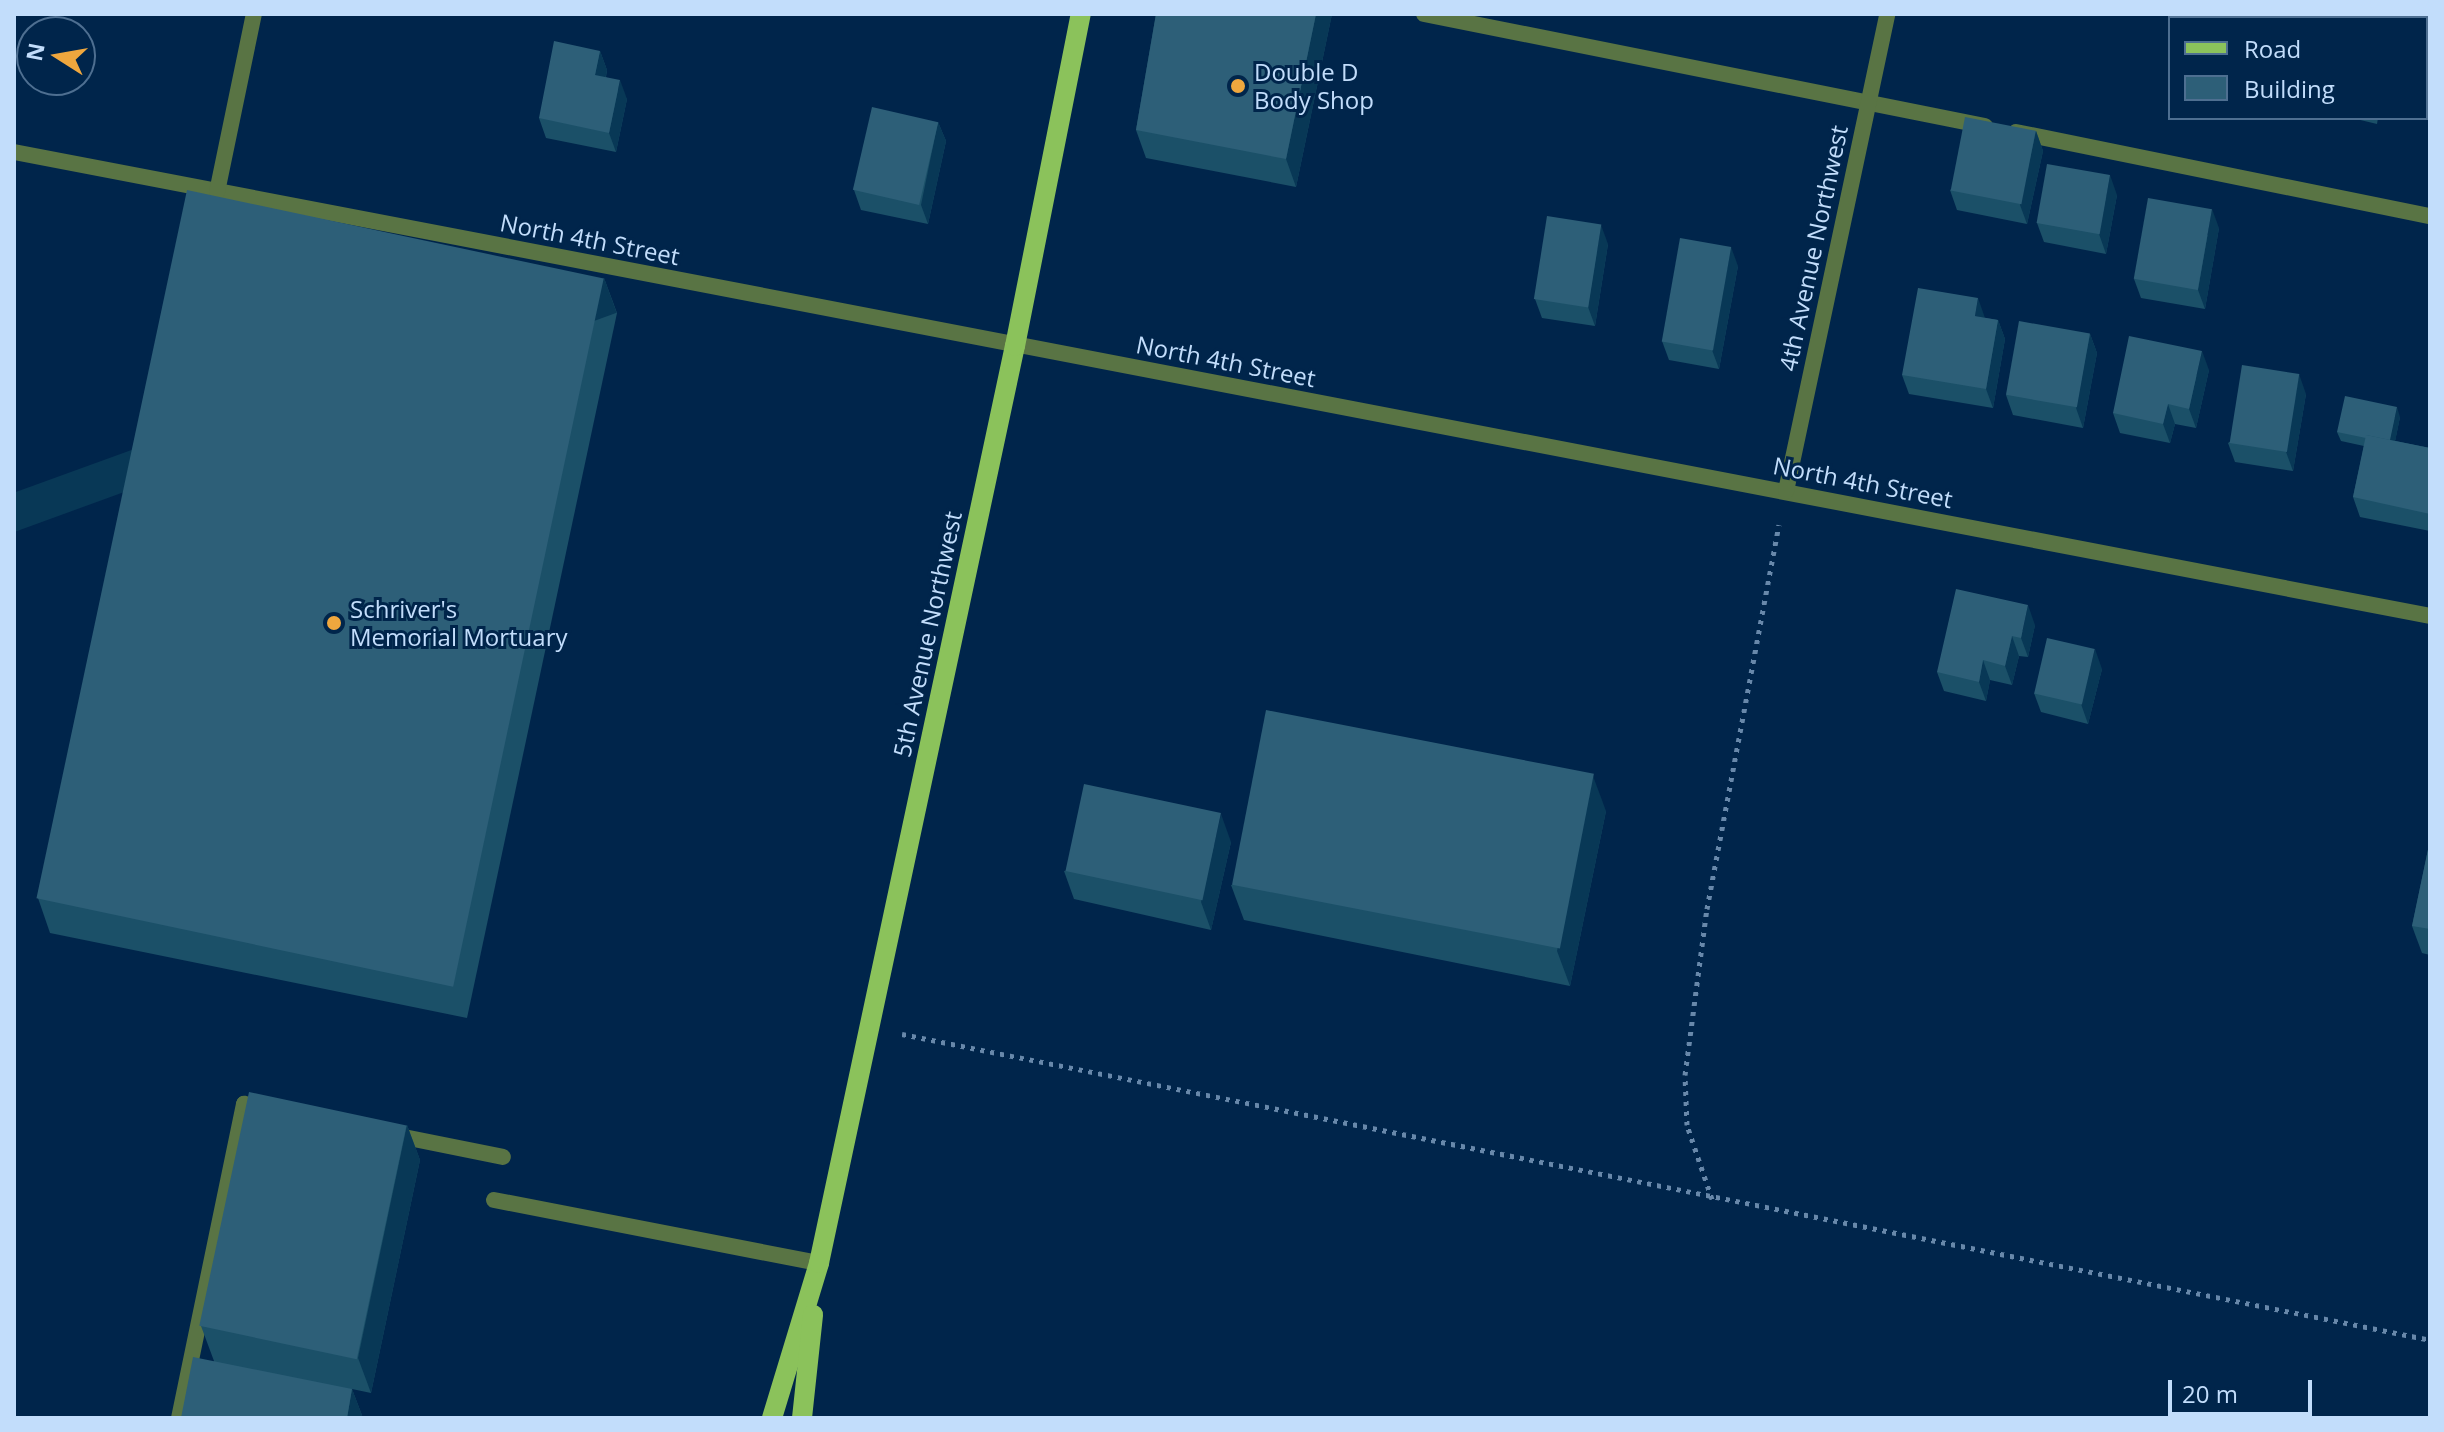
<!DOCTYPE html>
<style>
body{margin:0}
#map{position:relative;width:2444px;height:1432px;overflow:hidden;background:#00254b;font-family:"Open Sans",sans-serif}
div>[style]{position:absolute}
.path>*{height:5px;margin-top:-2.5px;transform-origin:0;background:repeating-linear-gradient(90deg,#6888aa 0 4px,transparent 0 10px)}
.lane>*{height:16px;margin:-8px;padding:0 8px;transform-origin:8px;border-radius:8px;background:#597444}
.street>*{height:16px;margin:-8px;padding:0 8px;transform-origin:8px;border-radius:8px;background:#597444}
.primary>*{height:20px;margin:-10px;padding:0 10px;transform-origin:10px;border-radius:10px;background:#8bc25b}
.wall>*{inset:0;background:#1b5068}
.shaded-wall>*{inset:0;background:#083856;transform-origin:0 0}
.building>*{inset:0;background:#2d5f78;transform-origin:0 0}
.dots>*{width:22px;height:22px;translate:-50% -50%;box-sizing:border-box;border:4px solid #00254b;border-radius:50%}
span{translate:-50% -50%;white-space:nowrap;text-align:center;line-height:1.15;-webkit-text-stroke:6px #00254b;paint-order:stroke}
.poi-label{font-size:24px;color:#c2ddfb}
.left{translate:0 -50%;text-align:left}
.street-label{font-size:24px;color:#c2ddfb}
.frame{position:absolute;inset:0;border:16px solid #c2ddfb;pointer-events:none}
.legend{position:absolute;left:2168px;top:16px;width:260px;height:104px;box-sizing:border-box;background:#00254b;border:2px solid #4e6f91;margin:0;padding:10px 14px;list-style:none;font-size:24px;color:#c2ddfb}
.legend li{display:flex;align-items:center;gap:16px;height:40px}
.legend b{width:40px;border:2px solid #4e6f91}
.north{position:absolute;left:16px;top:16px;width:80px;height:80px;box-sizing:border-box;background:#00254b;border:2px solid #4e6f91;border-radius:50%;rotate:281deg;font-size:22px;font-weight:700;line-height:32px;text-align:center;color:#c2ddfb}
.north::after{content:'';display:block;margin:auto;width:28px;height:36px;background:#efa73e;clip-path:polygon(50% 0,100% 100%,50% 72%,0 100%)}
.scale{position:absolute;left:2168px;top:1380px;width:144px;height:36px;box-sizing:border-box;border:4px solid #c2ddfb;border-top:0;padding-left:10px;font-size:24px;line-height:28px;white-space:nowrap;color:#c2ddfb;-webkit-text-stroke:6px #00254b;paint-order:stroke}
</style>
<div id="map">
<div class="path">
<div style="left:902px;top:1034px;width:1558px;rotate:11.32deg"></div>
<div style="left:1712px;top:1199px;width:78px;rotate:-108.7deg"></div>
<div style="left:1687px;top:1125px;width:50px;rotate:-92.3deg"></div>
<div style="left:1685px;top:1075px;width:167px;rotate:-82.5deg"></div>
<div style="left:1707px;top:909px;width:391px;rotate:-79.4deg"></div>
</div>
<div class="lane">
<div style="left:1424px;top:14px;width:572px;rotate:11.29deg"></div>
<div style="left:2016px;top:132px;width:422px;rotate:11.5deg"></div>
<div style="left:394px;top:1135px;width:111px;rotate:11.4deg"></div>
<div style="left:494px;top:1200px;width:331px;rotate:11deg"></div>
<div style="left:179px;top:1418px;width:321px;rotate:-78.3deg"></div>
<div style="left:244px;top:1104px;width:21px;rotate:11deg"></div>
</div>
<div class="street">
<div style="left:14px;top:152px;width:2460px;rotate:10.87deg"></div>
<div style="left:217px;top:192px;width:182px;rotate:-78.3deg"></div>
<div style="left:1786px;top:491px;width:488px;rotate:-78deg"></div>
</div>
<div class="primary">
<div style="left:772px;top:1418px;width:162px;rotate:-73.1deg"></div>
<div style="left:819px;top:1263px;width:938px;rotate:-77.94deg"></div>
<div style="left:1015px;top:346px;width:338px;rotate:-78.8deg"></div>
<div style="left:802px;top:1418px;width:104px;rotate:-83.9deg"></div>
</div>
<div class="wall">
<div style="clip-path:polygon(1156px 14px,1332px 14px,1296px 187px,1146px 158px,1136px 130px)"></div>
<div style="clip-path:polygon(600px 51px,607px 70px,606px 77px,627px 99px,616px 152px,546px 138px,539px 118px)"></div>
<div style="clip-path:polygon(2352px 118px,2378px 118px,2377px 124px)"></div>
<div style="clip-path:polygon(938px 122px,946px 141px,928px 224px,861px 210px,854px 190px)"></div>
<div style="clip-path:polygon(2036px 131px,2043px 151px,2027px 224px,1957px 210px,1950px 190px)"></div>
<div style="clip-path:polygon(2117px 195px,2106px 254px,2044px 242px,2037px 223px)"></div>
<div style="clip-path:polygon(2219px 228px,2205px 309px,2141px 298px,2134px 279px)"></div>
<div style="clip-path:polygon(1608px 244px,1595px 326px,1542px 318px,1535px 299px)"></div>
<div style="clip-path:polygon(1738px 266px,1719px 369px,1669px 360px,1662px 341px)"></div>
<div style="clip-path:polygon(604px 278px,617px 313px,467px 1018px,50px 933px,38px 898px)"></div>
<div style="clip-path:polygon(1985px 318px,1998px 320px,2005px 339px,1993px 408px,1909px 394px,1902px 375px)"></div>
<div style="clip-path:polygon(2090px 334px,2097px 353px,2083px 428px,2013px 415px,2006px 395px)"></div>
<div style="clip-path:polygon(2209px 370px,2196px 428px,2175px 424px,2170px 443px,2120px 433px,2113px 413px)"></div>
<div style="clip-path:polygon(2306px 394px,2293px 471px,2235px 462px,2228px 443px)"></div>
<div style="clip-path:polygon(2400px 417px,2395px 441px,2430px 448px,2430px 531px,2360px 517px,2353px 497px,2364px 446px,2341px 441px,2337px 432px)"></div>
<div style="clip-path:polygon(2035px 625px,2028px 657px,2019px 656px,2012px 685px,1990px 680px,1986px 701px,1944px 691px,1937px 672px)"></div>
<div style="clip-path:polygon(2102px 669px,2088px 724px,2041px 712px,2034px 693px)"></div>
<div style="clip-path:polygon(1606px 811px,1570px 986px,1244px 920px,1231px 885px)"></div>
<div style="clip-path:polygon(2430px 840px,2430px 955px,2422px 953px,2412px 926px)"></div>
<div style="clip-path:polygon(1231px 842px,1211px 930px,1074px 899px,1064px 871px)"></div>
<div style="clip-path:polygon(407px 1125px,420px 1160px,371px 1393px,352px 1389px,363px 1418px,181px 1418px,214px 1361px,201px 1326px)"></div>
</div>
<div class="shaded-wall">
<div style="clip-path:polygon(1316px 14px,1332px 14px,1296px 187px,1286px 159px)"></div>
<div style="clip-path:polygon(600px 51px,607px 70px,602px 94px,595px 75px)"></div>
<div style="clip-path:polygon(620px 80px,627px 99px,616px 152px,609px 133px)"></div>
<div style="clip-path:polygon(938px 122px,946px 141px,928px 224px,921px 205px)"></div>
<div style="clip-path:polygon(2036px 131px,2043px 151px,2027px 224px,2020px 205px)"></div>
<div style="clip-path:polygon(2110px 175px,2117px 195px,2106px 254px,2099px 234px)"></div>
<div style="clip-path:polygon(2212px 209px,2219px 228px,2205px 309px,2198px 290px)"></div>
<div style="clip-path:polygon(1601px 225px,1608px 244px,1595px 326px,1588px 307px)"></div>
<div style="clip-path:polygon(1731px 247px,1738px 266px,1719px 369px,1712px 350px)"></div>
<div style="left:604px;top:278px;width:37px;height:721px;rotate:70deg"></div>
<div style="clip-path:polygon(1978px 298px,1985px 318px,1975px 316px)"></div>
<div style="clip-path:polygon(1998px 320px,2005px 339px,1993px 408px,1986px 389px)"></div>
<div style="clip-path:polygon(2090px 334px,2097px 353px,2083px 428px,2076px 408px)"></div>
<div style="clip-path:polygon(2202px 351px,2209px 370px,2196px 428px,2189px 409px)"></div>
<div style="clip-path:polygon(2299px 374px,2306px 394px,2293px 471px,2286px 452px)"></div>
<div style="clip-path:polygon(2168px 404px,2175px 424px,2170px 443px,2163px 424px)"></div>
<div style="clip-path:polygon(2397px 407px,2400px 417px,2393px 452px,2389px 442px)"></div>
<div style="clip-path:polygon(2028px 605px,2035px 625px,2028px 657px,2021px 638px)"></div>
<div style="clip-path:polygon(2012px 636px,2019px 656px,2012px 685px,2005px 666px)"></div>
<div style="clip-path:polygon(2095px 649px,2102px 669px,2088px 724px,2081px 704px)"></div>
<div style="clip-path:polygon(1983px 660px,1990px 680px,1986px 701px,1979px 682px)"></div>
<div style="clip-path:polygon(1593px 776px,1606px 811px,1570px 986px,1557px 951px)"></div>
<div style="clip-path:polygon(1221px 814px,1231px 842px,1211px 930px,1201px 902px)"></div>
<div style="clip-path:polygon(407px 1125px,420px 1160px,371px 1393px,358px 1358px)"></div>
<div style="clip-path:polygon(352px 1389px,363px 1418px,347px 1418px)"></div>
</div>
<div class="building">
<div style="clip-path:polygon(1156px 14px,1316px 14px,1286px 159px,1136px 130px)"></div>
<div style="clip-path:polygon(2310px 14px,2351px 14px,2370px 18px,2309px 18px)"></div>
<div style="clip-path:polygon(554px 41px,600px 51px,595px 75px,620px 80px,609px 133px,539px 118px)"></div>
<div style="left:872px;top:107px;width:68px;height:85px;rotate:13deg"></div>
<div style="left:1965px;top:117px;width:72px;height:75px;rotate:11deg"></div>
<div style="left:2047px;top:164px;width:64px;height:60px;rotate:10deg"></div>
<div style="left:187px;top:190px;width:426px;height:724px;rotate:12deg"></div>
<div style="left:2148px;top:198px;width:65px;height:82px;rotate:10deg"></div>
<div style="left:1547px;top:216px;width:55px;height:84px;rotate:9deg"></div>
<div style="left:1680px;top:238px;width:52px;height:105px;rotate:10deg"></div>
<div style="clip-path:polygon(1918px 288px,1978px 298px,1975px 316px,1998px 320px,1986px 389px,1902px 375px)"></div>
<div style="left:2019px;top:321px;width:72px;height:75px;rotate:10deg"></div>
<div style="clip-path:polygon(2129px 336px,2202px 351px,2189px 409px,2168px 404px,2163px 424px,2113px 413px)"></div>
<div style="left:2242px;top:365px;width:58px;height:79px;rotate:9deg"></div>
<div style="clip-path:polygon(2345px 396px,2397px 407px,2390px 440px,2366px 435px,2366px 438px,2337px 432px)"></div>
<div style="clip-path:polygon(2366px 435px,2430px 448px,2430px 514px,2353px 497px)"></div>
<div style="clip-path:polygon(1956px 589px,2028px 605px,2021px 638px,2012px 636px,2005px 666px,1983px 660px,1979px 682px,1937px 672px)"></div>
<div style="left:2047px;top:638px;width:49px;height:57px;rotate:13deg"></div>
<div style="left:1266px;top:710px;width:334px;height:178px;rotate:11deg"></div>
<div style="left:1084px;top:784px;width:140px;height:89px;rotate:12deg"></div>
<div style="clip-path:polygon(2430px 840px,2430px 929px,2412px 926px)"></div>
<div style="left:249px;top:1092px;width:161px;height:239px;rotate:12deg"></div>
<div style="clip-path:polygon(193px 1357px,352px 1389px,347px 1418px,181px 1418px)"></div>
</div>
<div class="dots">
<div style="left:1238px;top:86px;background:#efa73e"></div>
<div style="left:334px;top:623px;background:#efa73e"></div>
</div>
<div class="poi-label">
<span class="left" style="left:1254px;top:86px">Double D<br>Body Shop</span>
<span class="left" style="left:350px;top:623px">Schriver's<br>Memorial Mortuary</span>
</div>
<div class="street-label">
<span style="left:590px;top:239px;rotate:11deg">North 4th Street</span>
<span style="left:1813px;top:248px;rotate:-78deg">4th Avenue Northwest</span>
<span style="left:1226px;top:361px;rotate:11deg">North 4th Street</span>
<span style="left:1863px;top:482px;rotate:11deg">North 4th Street</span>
<span style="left:927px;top:634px;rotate:-78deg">5th Avenue Northwest</span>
</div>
<div class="frame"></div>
<ul class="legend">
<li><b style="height:10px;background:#8bc25b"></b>Road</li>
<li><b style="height:22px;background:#2d5f78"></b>Building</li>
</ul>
<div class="north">N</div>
<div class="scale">20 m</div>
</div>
